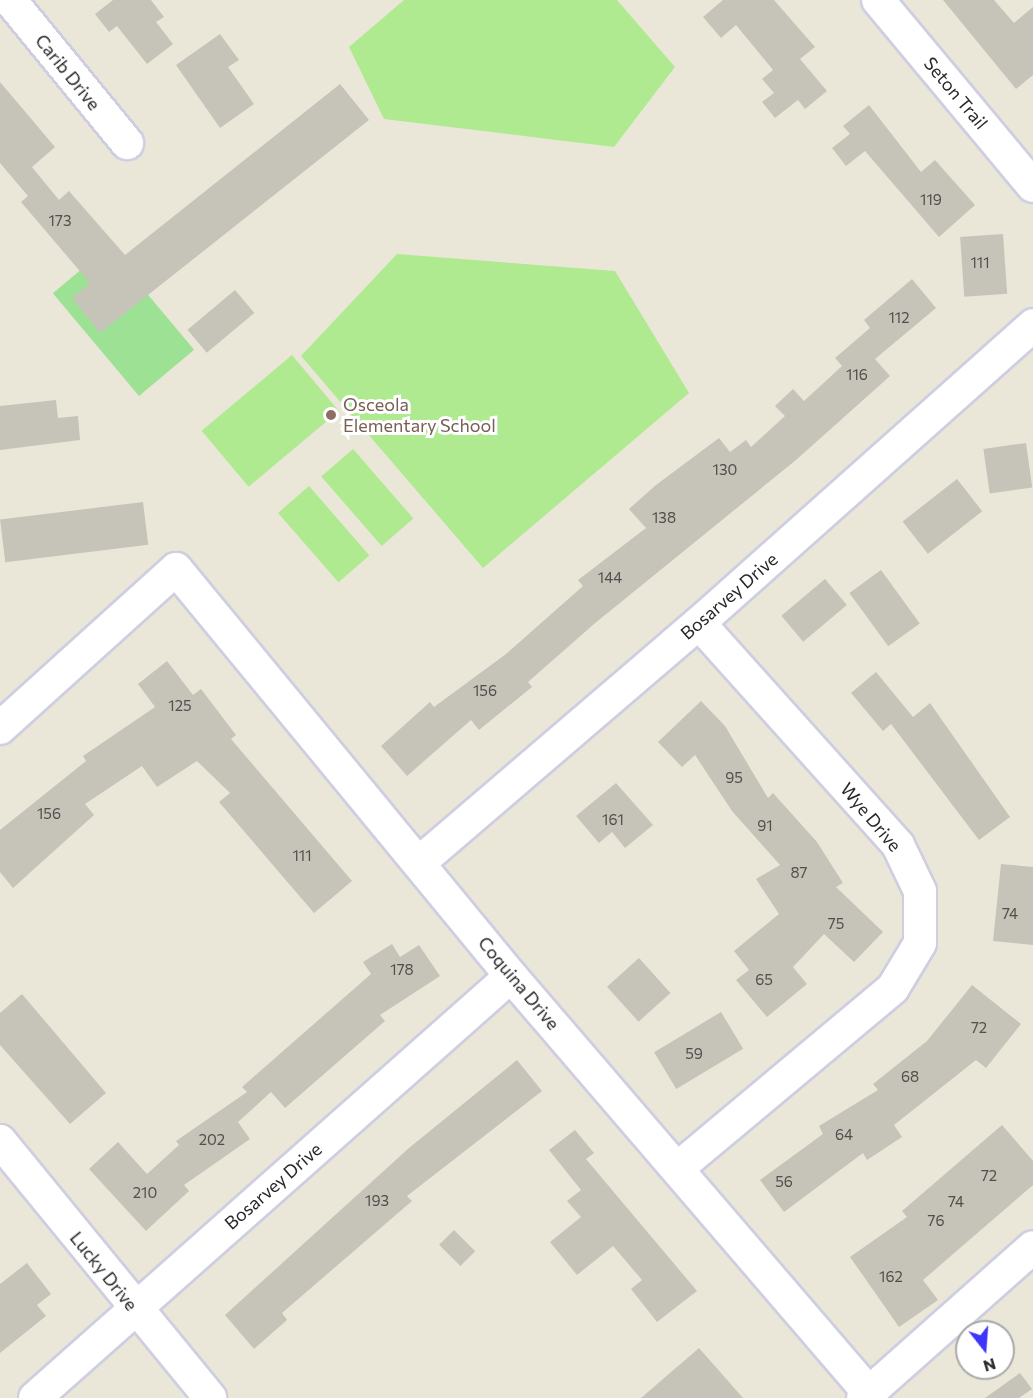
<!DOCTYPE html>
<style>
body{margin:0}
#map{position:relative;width:1033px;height:1398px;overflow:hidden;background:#eae7d9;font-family:Commissioner,sans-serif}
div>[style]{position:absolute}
.green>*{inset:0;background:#9de294;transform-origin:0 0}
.pitch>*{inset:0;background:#afea90;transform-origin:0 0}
.building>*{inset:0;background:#c6c3b9;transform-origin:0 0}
.roads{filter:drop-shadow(2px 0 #cfcee1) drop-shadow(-2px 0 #cfcee1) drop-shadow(0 2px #cfcee1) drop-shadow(0 -2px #cfcee1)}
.minor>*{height:32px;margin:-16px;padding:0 16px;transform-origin:16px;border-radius:16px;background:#fff}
.dots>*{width:16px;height:16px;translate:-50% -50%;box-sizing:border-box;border:3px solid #fff;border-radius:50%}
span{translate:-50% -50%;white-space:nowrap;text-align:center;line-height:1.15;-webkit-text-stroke:6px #fff;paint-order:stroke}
.number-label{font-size:15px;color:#504f4c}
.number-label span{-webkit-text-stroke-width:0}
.street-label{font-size:18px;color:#282828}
.education-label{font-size:18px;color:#785e54}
.left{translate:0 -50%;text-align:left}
.north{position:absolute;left:955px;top:1320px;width:60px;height:60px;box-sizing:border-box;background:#fff;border:2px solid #a9a9a9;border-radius:50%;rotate:163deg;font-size:16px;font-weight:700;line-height:24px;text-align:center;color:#282828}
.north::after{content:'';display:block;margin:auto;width:21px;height:27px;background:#3d36fa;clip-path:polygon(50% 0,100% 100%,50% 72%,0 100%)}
</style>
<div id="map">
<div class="green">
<div style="left:108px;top:247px;width:134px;height:72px;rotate:50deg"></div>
</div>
<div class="pitch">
<div style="clip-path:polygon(404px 0,617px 0,675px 67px,614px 147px,384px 119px,349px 47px)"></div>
<div style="clip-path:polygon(397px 254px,615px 271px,689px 393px,483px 568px,301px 356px)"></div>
<div style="left:292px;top:355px;width:73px;height:118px;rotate:50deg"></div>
<div style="left:353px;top:449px;width:92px;height:42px;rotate:49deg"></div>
<div style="left:309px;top:486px;width:92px;height:41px;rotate:49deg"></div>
</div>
<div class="building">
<div style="clip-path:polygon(113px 0,151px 0,164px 17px,156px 22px,173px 44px,147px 64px,117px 26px,109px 32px,95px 14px)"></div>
<div style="clip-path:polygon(723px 0,774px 0,815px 47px,800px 59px,827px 91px,805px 109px,798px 100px,775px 118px,762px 102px,774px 93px,762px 79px,773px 70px,736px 25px,721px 38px,703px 17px)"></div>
<div style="clip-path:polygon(943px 0,994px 0,1014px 23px,1033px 7px,1033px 75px,1016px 89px)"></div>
<div style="clip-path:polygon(220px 34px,239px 60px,228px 67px,254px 104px,220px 128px,176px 65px)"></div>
<div style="clip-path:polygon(0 82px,55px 147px,32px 167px,59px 200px,69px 191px,125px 255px,340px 84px,369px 120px,100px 333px,72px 298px,90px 283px,21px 202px,28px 196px,0 163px)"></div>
<div style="clip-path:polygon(869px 105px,921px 172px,935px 160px,975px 205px,939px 237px,865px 151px,846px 166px,832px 148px,850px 134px,843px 126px)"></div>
<div style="left:1003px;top:234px;width:60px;height:43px;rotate:86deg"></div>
<div style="clip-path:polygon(912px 279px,936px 308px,875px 359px,890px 376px,796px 460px,594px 624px,528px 682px,532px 687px,479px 730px,471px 720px,407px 776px,381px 746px,430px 702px,434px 707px,506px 654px,583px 586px,578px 580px,646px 528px,629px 509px,656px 485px,719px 438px,730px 452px,746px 440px,751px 447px,785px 416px,775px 406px,793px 389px,804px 401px,842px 366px,835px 358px,870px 328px,864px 320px)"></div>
<div style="left:235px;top:290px;width:30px;height:62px;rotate:50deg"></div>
<div style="clip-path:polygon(56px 400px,58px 418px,78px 416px,80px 440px,0 450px,0 406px)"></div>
<div style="left:1026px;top:443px;width:45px;height:43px;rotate:82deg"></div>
<div style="left:957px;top:479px;width:41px;height:69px;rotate:52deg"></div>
<div style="left:143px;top:502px;width:43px;height:144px;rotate:83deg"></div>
<div style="left:881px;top:570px;width:66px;height:39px;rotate:54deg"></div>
<div style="left:825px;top:579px;width:34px;height:57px;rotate:50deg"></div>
<div style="clip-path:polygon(167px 661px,193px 695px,201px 689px,236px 735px,231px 739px,352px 881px,314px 913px,219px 802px,230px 793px,197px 761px,157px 787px,142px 766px,85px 804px,94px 815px,13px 888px,0 872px,0 830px,86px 761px,83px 756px,155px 707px,138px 684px)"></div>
<div style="clip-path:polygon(876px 672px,913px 717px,930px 703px,1010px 817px,979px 840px,891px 724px,883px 731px,851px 693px)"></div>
<div style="clip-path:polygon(701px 701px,725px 726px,768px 798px,773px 793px,817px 842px,843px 883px,836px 887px,883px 932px,854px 962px,824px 934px,793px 967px,807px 984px,767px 1017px,736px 980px,749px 970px,734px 951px,779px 914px,756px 879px,780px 865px,732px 811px,695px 755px,682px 767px,658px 742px)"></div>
<div style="clip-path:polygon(616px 783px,653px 825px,625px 848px,612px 832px,599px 843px,576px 816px)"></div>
<div style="clip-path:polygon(1001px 864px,1033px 867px,1033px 945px,993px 941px)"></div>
<div style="clip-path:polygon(392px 944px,400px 957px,419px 945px,440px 976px,380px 1015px,385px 1021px,285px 1108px,271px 1092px,238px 1122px,250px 1139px,184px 1185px,189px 1191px,146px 1231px,89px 1169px,118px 1142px,147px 1174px,179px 1145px,176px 1141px,247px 1092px,242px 1087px,371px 974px,363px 962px)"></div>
<div style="left:639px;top:958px;width:47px;height:43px;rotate:48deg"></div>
<div style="clip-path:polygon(972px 985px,1021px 1024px,986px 1068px,976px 1060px,894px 1125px,902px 1137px,867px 1160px,863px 1153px,784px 1212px,760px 1180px,823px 1134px,819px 1126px,878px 1090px,873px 1084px,927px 1041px)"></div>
<div style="clip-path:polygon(22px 994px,106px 1093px,70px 1124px,0 1045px,0 1013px)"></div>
<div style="left:721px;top:1012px;width:43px;height:78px;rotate:59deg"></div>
<div style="clip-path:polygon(517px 1060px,542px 1091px,407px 1196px,412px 1201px,282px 1313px,287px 1320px,254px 1349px,225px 1315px,409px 1148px)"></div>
<div style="clip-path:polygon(1002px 1125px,1033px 1161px,1033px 1185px,923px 1280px,938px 1300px,899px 1327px,850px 1257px,907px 1217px,902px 1211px)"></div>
<div style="clip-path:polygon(575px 1130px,594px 1153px,586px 1159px,697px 1291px,657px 1322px,631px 1289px,642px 1280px,613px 1246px,577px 1275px,550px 1242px,581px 1217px,567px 1201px,581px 1190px,549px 1150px)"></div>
<div style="left:454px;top:1230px;width:30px;height:21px;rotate:45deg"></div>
<div style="clip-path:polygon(27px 1263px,51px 1294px,37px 1305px,46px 1316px,0 1353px,0 1284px)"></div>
<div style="clip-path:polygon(699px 1348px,743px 1398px,641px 1398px)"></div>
<div style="clip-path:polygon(1020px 1373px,1032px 1389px,1019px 1398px,985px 1398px)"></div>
</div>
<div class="roads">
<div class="minor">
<div style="left:10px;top:0;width:185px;rotate:50.7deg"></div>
<div style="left:878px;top:0;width:242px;rotate:50.2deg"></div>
<div style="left:0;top:728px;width:237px;rotate:-42.1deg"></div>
<div style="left:176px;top:569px;width:527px;rotate:50.54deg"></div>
<div style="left:511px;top:976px;width:550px;rotate:49.35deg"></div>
<div style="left:420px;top:862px;width:367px;rotate:-40.6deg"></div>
<div style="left:699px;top:623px;width:448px;rotate:-41.7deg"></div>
<div style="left:0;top:1141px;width:332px;rotate:50.7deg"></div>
<div style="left:678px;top:1168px;width:280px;rotate:-39.9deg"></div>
<div style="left:893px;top:988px;width:52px;rotate:-59deg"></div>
<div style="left:920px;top:943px;width:52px;rotate:-90deg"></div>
<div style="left:920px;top:891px;width:51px;rotate:-115.6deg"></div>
<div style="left:898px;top:845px;width:298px;rotate:-131.9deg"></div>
<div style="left:35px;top:1398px;width:636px;rotate:-41.56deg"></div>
<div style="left:863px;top:1398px;width:227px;rotate:-41.6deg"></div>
</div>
</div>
<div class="dots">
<div style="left:331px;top:415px;background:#8d6e63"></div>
</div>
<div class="number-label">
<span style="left:931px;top:200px">119</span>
<span style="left:60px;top:221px">173</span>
<span style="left:980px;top:263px">111</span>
<span style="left:899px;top:318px">112</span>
<span style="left:857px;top:375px">116</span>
<span style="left:725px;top:470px">130</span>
<span style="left:664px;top:518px">138</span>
<span style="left:610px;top:578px">144</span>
<span style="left:485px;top:691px">156</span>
<span style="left:180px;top:706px">125</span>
<span style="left:734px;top:778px">95</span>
<span style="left:49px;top:814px">156</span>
<span style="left:613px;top:820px">161</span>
<span style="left:765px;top:826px">91</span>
<span style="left:302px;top:856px">111</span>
<span style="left:799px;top:873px">87</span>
<span style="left:1010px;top:914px">74</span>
<span style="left:836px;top:924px">75</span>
<span style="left:402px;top:970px">178</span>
<span style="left:764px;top:980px">65</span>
<span style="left:979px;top:1028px">72</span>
<span style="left:694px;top:1054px">59</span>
<span style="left:910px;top:1077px">68</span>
<span style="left:844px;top:1135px">64</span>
<span style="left:212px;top:1140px">202</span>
<span style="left:989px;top:1176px">72</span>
<span style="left:784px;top:1182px">56</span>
<span style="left:145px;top:1193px">210</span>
<span style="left:377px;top:1201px">193</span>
<span style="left:956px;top:1202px">74</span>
<span style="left:936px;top:1221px">76</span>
<span style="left:891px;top:1277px">162</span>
</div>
<div class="street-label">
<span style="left:68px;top:72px;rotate:51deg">Carib Drive</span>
<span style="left:956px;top:93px;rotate:50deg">Seton Trail</span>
<span style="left:729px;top:596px;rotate:-41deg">Bosarvey Drive</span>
<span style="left:871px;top:817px;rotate:50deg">Wye Drive</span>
<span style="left:519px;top:983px;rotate:50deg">Coquina Drive</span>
<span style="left:273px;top:1186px;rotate:-41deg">Bosarvey Drive</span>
<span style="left:104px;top:1271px;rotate:51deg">Lucky Drive</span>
</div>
<div class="education-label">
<span class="left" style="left:343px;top:415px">Osceola<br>Elementary School</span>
</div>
<div class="north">N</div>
</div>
